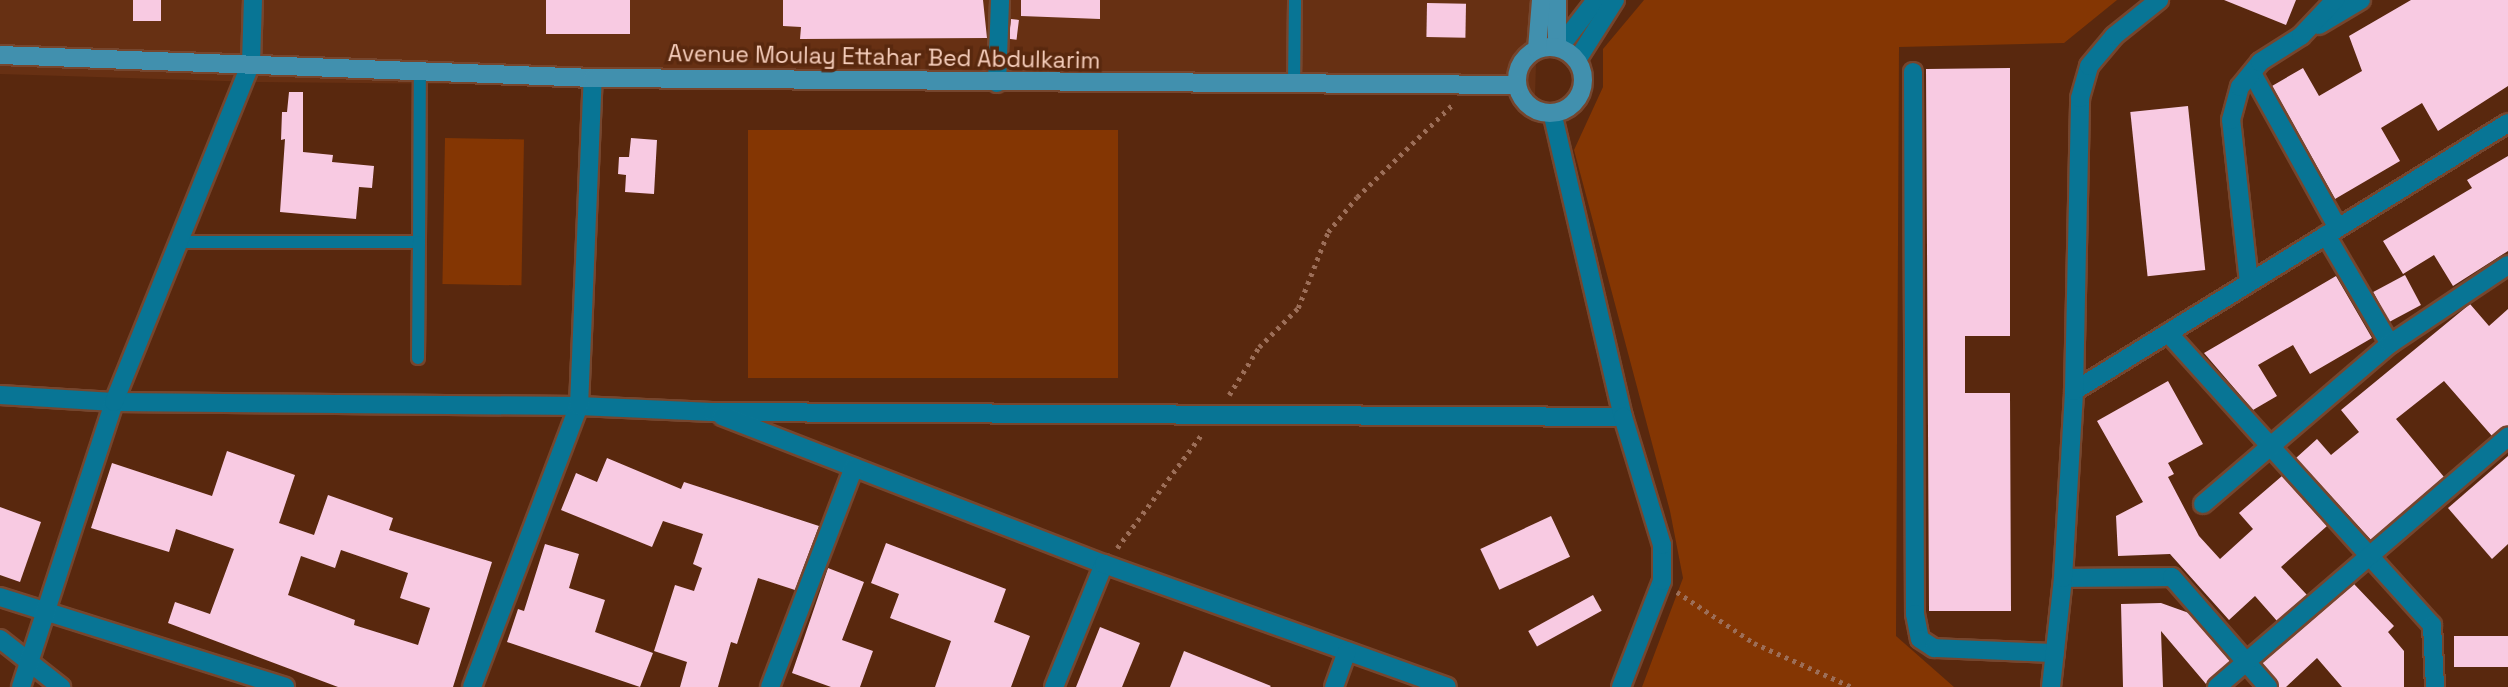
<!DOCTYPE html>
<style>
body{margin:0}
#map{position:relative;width:2508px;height:687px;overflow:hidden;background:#59280e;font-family:"Space Grotesk",sans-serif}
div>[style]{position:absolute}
.built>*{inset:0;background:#673013}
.green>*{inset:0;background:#843603;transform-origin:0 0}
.building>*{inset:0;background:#f8cae2;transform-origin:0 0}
.path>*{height:4.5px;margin-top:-2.25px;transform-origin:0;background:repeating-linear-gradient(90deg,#9c6e58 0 3.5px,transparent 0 8.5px)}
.roads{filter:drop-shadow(2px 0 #76462e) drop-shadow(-2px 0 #76462e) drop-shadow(0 2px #76462e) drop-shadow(0 -2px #76462e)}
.lane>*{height:12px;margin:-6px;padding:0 6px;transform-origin:6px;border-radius:6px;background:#087595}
.street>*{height:18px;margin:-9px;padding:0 9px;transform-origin:9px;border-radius:9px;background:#087595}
.secondary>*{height:18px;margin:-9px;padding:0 9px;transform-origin:9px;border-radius:9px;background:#4190ae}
.secondary>.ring{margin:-9px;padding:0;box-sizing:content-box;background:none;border:18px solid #4190ae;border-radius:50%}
span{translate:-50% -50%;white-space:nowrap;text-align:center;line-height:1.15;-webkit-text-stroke:7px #59280e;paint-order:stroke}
.street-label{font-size:23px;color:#f8d0be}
</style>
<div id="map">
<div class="built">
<div style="clip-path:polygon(0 0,1538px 0,1535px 95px,257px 82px,0 74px)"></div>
</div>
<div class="green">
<div style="clip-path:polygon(1644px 0,2117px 0,2064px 43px,1899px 47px,1896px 636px,1954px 687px,1642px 687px,1683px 578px,1670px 511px,1574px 150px,1603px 87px,1603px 49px)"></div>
<div style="left:748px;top:130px;width:370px;height:248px"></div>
<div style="left:445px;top:138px;width:79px;height:146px;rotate:1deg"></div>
</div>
<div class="building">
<div style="left:133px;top:0;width:28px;height:21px"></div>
<div style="left:546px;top:0;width:84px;height:34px"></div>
<div style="clip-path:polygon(783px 0,983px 0,987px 38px,800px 39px,801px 27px,783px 26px)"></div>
<div style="clip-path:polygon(1021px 0,1100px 0,1100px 19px,1021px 16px)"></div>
<div style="clip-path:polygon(2224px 0,2296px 0,2286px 25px)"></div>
<div style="clip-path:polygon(2411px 0,2508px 0,2508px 86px,2438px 131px,2422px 103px,2381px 128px,2400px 161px,2335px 199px,2272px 86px,2303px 68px,2319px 96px,2362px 71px,2349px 36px)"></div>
<div style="left:1427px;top:3px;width:39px;height:34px;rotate:1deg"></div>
<div style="left:1011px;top:19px;width:8px;height:20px;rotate:7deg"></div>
<div style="clip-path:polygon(2010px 68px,2010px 336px,1965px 336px,1965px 393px,2010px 393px,2011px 611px,1929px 611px,1926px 69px)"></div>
<div style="clip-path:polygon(289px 92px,303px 92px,303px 152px,333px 155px,332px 162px,374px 166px,372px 188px,359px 187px,356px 219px,280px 212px,285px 139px,281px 140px,282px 112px,287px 112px)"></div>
<div style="left:2188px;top:106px;width:165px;height:58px;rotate:84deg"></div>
<div style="clip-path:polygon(631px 138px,657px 140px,654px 194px,625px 192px,626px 175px,618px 174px,619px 157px,629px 157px)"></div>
<div style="clip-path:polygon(2508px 156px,2508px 251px,2453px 286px,2434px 255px,2403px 274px,2383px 241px,2472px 188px,2467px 180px)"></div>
<div style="left:2405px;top:275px;width:34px;height:36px;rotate:62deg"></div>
<div style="clip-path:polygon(2336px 276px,2372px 338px,2310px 374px,2293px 345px,2258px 365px,2277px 396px,2253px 410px,2204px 353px)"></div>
<div style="clip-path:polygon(2470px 304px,2489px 326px,2508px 309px,2508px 426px,2492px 436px,2444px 381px,2396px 419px,2444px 477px,2371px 540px,2296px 458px,2317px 439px,2331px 455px,2359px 432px,2341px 410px)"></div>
<div style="clip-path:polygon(2168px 381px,2203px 444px,2168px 463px,2174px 474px,2168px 477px,2199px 536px,2220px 559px,2253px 529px,2239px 513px,2282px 476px,2327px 526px,2281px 567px,2307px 595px,2277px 621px,2255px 596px,2229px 620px,2170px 554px,2118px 556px,2116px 516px,2143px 502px,2097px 421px)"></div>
<div style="clip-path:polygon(evenodd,227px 451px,295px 475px,279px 523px,314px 535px,328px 495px,393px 518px,389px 530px,492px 562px,453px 687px,338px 687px,168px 623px,175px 602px,210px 614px,234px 549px,176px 529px,169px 552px,91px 528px,112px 463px,212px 496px,227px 451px,341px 550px,408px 573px,400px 598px,430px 608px,418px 645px,354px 625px,355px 620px,288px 595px,301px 556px,335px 568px,341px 550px)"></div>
<div style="clip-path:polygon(2508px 456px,2508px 544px,2492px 559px,2448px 508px)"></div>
<div style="clip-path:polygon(607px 458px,681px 489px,684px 482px,819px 526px,795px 590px,758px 578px,737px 644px,731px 642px,718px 687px,680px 687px,687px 662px,654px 651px,675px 585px,694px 591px,702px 568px,693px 564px,703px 534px,663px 521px,652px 547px,561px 510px,576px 473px,597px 482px)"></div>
<div style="clip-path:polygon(0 507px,41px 522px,20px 582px,0 575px)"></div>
<div style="left:1551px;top:516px;width:45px;height:78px;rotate:65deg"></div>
<div style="clip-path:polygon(886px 543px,1006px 589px,994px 622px,1030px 636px,1011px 687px,935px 687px,951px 641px,890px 618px,899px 594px,871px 583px)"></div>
<div style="clip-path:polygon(545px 544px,579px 554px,569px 588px,605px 600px,595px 632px,653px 653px,640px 687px,507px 642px,518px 609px,524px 611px)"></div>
<div style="clip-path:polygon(828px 568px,864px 582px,842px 640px,873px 651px,860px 687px,831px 687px,792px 673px)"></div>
<div style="clip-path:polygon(2354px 584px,2394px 626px,2388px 632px,2404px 651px,2404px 687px,2342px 687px,2317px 658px,2286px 687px,2279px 687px,2262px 663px)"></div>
<div style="left:1593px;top:595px;width:18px;height:74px;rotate:61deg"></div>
<div style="clip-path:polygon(2161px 603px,2189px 613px,2230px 661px,2206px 684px,2161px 631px,2163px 687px,2123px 687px,2121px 604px)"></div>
<div style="clip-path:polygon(1100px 627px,1140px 643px,1122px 687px,1076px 687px)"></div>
<div style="left:2508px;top:636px;width:31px;height:54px;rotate:90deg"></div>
<div style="clip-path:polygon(1184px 651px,1271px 686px,1270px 687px,1170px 687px)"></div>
</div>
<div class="path">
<div style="left:1229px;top:395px;width:57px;rotate:-58deg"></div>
<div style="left:1259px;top:347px;width:55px;rotate:-45deg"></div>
<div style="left:1298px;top:308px;width:82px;rotate:-68.5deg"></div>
<div style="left:1328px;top:232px;width:45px;rotate:-50.4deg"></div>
<div style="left:1357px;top:197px;width:134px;rotate:-44.1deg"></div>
<div style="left:1117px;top:548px;width:142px;rotate:-53.3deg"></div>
<div style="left:1677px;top:592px;width:92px;rotate:33.5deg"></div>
<div style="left:1754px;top:643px;width:107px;rotate:24.2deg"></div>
</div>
<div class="roads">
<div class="lane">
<div style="left:1294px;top:84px;width:84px;rotate:-89.3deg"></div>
<div style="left:179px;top:242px;width:240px"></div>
<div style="left:419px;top:242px;width:172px;rotate:-89.7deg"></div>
<div style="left:418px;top:358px;width:116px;rotate:-89.5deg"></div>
</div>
<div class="street">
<div style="left:2319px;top:25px;width:49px;rotate:-30.8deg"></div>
<div style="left:1559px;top:48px;width:61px;rotate:-52.4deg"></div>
<div style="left:1577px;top:60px;width:71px;rotate:-57.7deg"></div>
<div style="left:1913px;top:72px;width:542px;rotate:89.79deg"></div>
<div style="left:1915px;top:614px;width:25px;rotate:79deg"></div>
<div style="left:1920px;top:639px;width:17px;rotate:33deg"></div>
<div style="left:1934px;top:648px;width:121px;rotate:2.4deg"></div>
<div style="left:2252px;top:73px;width:177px;rotate:61deg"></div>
<div style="left:997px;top:83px;width:83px;rotate:-87.9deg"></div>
<div style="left:2326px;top:235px;width:126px;rotate:59.6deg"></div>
<div style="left:2249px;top:282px;width:163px;rotate:-96.3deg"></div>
<div style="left:2231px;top:120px;width:34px;rotate:-75deg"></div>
<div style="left:2240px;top:87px;width:32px;rotate:-51deg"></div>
<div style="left:2260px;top:62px;width:49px;rotate:-32.4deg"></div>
<div style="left:2301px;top:36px;width:50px;rotate:-46.6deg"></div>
<div style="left:2168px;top:333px;width:394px;rotate:47.9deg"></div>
<div style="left:2432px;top:625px;width:62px;rotate:87.2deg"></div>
<div style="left:2074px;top:391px;width:510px;rotate:-31.7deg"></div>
<div style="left:0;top:395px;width:114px;rotate:3.5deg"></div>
<div style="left:114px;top:402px;width:465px;rotate:0.5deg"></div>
<div style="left:579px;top:406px;width:133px;rotate:2.6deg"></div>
<div style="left:712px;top:412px;width:911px;rotate:0.31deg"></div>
<div style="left:1623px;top:417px;width:312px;rotate:-103.1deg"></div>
<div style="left:722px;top:416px;width:410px;rotate:21.2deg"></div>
<div style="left:2203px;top:504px;width:246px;rotate:-40.6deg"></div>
<div style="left:2390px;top:344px;width:142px;rotate:-33.8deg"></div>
<div style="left:2063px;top:578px;width:109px;rotate:-0.5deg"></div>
<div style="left:2172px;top:577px;width:146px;rotate:48.9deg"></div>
<div style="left:0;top:597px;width:299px;rotate:17.5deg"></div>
<div style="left:0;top:639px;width:78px;rotate:38.2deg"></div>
<div style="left:21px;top:687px;width:300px;rotate:-71.9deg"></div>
<div style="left:114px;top:402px;width:366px;rotate:-68deg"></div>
<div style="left:251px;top:63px;width:63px;rotate:-88.2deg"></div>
<div style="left:472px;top:687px;width:301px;rotate:-69.2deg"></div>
<div style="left:579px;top:406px;width:328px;rotate:-87.6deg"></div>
<div style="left:770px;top:687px;width:235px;rotate:-69.1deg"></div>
<div style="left:1054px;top:687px;width:133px;rotate:-67.9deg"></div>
<div style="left:1104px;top:564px;width:364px;rotate:19.7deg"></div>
<div style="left:1334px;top:687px;width:38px;rotate:-70deg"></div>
<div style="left:1621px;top:687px;width:114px;rotate:-68.9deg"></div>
<div style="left:1662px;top:581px;width:36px;rotate:-90deg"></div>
<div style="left:1662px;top:545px;width:134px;rotate:-106.9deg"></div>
<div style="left:2051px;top:687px;width:110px;rotate:-83.7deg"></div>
<div style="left:2063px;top:578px;width:187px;rotate:-86.6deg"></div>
<div style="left:2074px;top:391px;width:293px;rotate:-88.8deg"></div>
<div style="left:2080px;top:98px;width:33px;rotate:-74deg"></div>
<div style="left:2089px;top:66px;width:39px;rotate:-50deg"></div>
<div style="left:2114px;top:36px;width:58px;rotate:-38.7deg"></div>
<div style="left:2217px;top:687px;width:384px;rotate:-40.7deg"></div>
</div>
<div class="secondary">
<div style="left:1557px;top:47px;width:47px;rotate:-90deg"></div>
<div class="ring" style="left:1517px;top:47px;width:48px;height:48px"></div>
<div style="left:1537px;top:49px;width:49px;rotate:-85.3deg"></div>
<div style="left:0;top:55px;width:593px;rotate:2.22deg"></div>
<div style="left:593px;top:78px;width:924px;rotate:0.43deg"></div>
</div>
</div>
<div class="street-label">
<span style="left:884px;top:57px;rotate:1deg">Avenue Moulay Ettahar Bed Abdulkarim</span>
</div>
</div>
